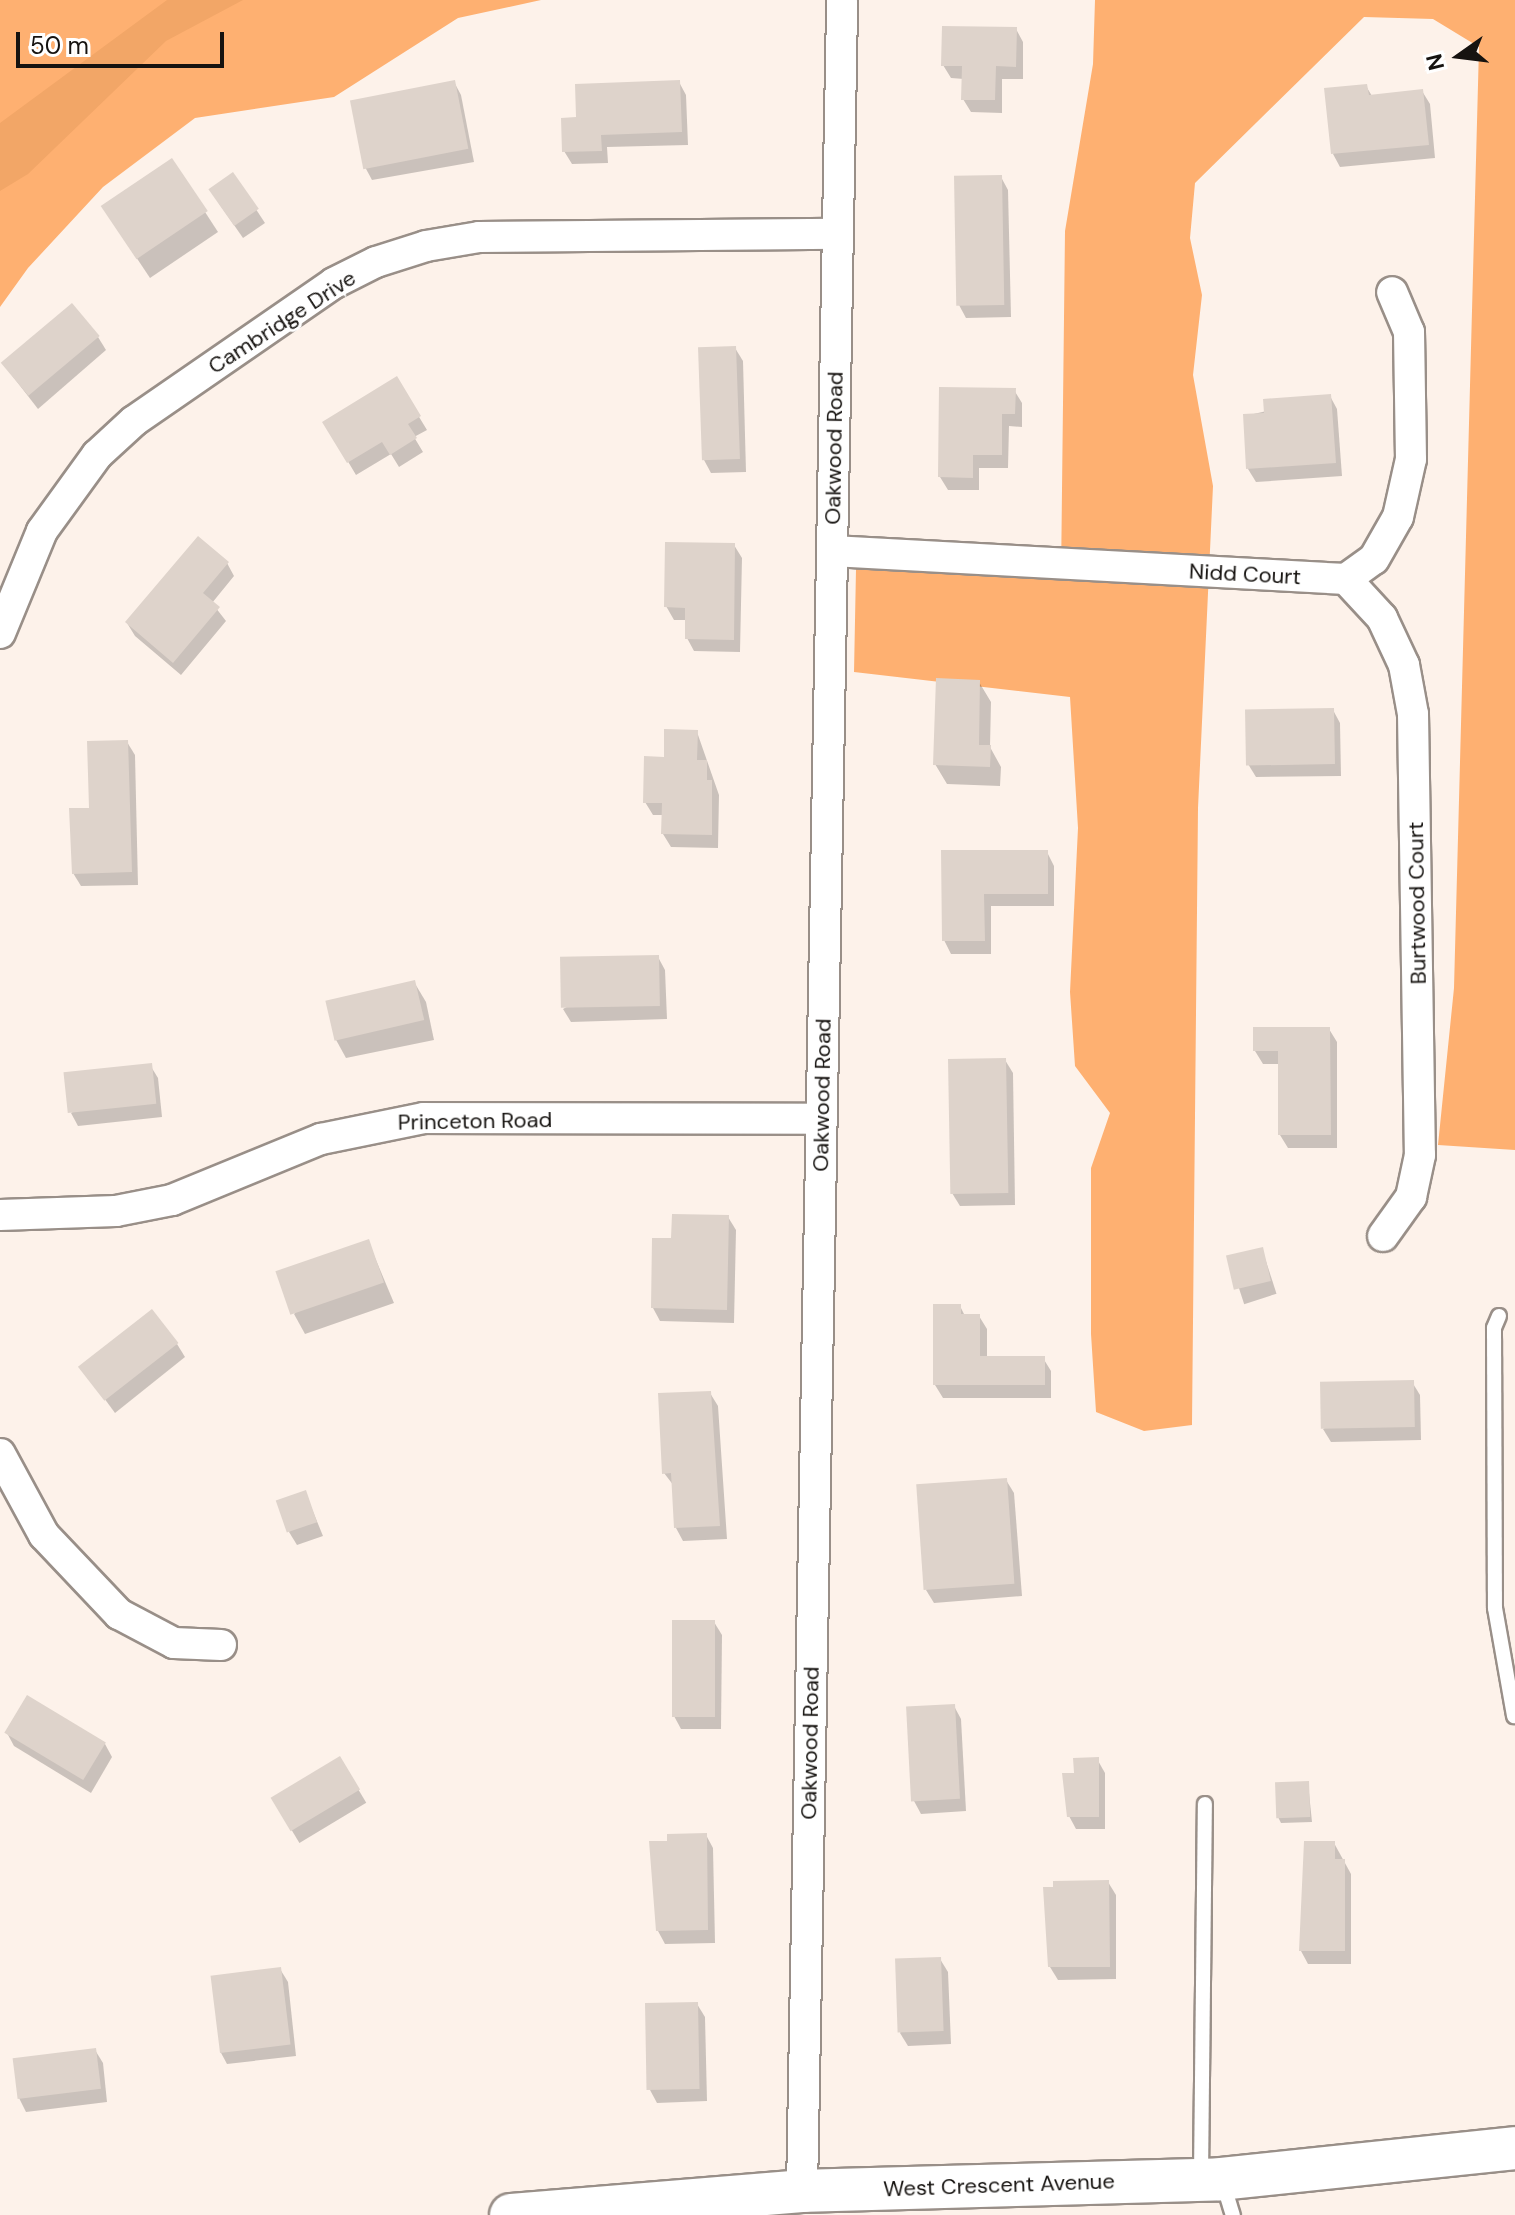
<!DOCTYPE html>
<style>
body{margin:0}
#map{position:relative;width:1515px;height:2215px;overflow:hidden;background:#fdf2ea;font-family:"DM Sans",sans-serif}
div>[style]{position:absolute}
.forest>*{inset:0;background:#feb071}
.water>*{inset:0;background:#f2a667}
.shadow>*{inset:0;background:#0003;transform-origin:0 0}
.building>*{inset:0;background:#ded3cb;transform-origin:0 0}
.roads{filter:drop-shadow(2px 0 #998f88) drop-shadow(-2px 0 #998f88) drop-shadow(0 2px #998f88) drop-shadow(0 -2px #998f88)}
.service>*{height:14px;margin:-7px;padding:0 7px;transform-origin:7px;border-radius:7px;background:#fff}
.minor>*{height:30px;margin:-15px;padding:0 15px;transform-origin:15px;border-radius:15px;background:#fff}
.secondary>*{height:42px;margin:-21px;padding:0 21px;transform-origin:21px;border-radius:21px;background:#fff}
span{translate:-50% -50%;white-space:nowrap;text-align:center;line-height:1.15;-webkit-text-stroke:6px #fff;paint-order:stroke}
.street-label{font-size:22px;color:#161310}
.north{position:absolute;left:1419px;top:16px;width:80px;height:80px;-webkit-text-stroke:6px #fff;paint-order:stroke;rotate:256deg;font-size:22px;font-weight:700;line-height:32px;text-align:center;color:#161310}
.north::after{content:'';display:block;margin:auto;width:28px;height:36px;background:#161310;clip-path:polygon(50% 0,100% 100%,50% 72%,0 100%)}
.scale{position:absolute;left:16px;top:32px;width:208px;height:36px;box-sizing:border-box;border:4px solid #161310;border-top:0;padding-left:10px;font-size:24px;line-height:28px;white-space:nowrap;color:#161310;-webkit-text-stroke:6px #fff;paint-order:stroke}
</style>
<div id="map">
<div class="forest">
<div style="clip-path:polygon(0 0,541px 0,458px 18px,334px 97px,195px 118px,103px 187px,28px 268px,0 307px)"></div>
<div style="clip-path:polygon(1095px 0,1515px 0,1515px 1150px,1438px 1145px,1454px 988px,1479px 47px,1433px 19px,1364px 17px,1195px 183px,1190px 238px,1202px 295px,1193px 375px,1213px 486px,1198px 808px,1192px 1425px,1144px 1431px,1096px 1412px,1091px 1334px,1091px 1168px,1110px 1113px,1075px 1066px,1070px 992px,1078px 828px,1070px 697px,854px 672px,856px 569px,1061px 577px,1065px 231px,1093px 64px)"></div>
</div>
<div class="water">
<div style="clip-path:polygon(167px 0,243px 0,166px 41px,28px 174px,0 191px,0 123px)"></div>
</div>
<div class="shadow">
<div style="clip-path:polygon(1016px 29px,1023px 42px,1023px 79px,1002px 79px,1002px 113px,971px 112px,963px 99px,964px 79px,951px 78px,943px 65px)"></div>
<div style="clip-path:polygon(454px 82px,461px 95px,474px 162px,372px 180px,365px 167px)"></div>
<div style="clip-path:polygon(679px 82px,686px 95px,688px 145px,607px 147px,608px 163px,572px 164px,564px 151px,578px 119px)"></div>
<div style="clip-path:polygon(1366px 86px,1372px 96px,1422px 91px,1430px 104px,1435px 158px,1340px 167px,1333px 154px)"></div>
<div style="clip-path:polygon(172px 161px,218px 232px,150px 278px,116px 227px)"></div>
<div style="clip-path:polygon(233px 174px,265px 223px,243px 238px,218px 202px)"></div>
<div style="clip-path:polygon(1001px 177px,1008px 190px,1011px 317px,966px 318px,959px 305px)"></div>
<div style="clip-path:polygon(98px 337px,106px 350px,38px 409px,4px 365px)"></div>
<div style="clip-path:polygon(735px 348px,743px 361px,746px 472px,711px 473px,704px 460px)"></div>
<div style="clip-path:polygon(396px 379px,427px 430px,414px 437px,423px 452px,399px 467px,391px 454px,356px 475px,325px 423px)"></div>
<div style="clip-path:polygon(1014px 390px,1022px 403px,1022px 427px,1009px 426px,1008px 468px,979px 468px,979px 490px,948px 490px,940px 477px)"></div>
<div style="clip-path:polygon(1330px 396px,1337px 409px,1342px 476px,1256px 482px,1248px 469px,1245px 416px)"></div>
<div style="clip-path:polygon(734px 545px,742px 558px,740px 652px,694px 651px,687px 638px,687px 620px,674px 620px,666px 606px)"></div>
<div style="clip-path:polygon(227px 563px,234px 576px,212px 603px,226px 621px,181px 675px,135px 636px,127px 623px)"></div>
<div style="clip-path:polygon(979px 682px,991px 702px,990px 747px,1001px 767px,1000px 786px,947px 784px,935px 764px)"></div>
<div style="clip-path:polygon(1333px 710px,1340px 723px,1341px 776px,1256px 777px,1248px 764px)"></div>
<div style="clip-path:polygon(697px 732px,719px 795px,718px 848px,671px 847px,663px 834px,664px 815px,653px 815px,645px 802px,666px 759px)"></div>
<div style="clip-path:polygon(127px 742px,135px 755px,138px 885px,81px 886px,73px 873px,91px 810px)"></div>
<div style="clip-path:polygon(943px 852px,1047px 852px,1054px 866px,1054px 906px,991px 906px,991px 954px,951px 954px,944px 940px)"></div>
<div style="clip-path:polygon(658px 957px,665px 970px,667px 1019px,571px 1022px,563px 1009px)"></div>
<div style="clip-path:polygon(414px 982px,426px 1002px,434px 1040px,346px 1058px,335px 1038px)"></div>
<div style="clip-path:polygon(1329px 1029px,1337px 1042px,1337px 1148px,1288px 1148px,1280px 1135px,1280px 1064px,1263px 1064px,1255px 1051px)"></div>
<div style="clip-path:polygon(1005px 1060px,1013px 1073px,1015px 1205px,960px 1206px,952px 1193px)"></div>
<div style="clip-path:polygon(150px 1065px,158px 1078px,162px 1117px,78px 1126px,71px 1113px)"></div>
<div style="clip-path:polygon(728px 1217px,736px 1230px,734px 1323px,660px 1321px,653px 1308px,673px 1240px)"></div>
<div style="clip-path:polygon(368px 1241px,394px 1303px,305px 1334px,294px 1314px)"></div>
<div style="left:1262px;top:1249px;width:47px;height:34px;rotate:72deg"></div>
<div style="clip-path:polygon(960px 1306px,965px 1316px,979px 1316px,987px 1329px,987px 1358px,1043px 1358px,1051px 1371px,1051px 1398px,943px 1398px,935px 1385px)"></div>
<div style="clip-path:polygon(177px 1344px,185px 1357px,115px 1413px,82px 1368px)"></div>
<div style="clip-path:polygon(1412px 1382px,1420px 1395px,1421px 1440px,1331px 1442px,1323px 1429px)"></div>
<div style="clip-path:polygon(710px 1393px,718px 1406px,727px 1539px,683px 1541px,676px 1528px,674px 1486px,664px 1473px)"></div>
<div style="clip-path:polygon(1006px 1480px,1014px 1493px,1022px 1596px,934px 1603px,926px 1590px)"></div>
<div style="clip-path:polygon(305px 1492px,323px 1536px,297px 1545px,289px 1532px)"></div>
<div style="clip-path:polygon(714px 1622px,722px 1635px,721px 1729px,681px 1729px,674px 1716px)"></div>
<div style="clip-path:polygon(954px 1706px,961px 1719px,966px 1811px,921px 1814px,914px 1801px)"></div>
<div style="clip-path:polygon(7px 1733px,105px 1744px,112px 1757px,91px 1793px,14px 1746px)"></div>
<div style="left:340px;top:1759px;width:51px;height:78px;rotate:59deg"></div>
<div style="clip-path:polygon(1097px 1759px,1105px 1773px,1105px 1829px,1076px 1829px,1069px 1816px,1076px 1775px)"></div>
<div style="clip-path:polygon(1308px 1783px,1312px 1822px,1281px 1823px,1278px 1817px)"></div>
<div style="clip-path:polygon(706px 1835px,713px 1848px,715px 1943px,665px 1944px,658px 1931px,669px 1843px)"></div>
<div style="clip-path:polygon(1334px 1843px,1351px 1874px,1351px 1964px,1308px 1964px,1301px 1951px)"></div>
<div style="clip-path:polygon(1108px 1882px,1116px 1895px,1116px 1979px,1058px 1980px,1050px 1967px,1055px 1889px)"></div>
<div style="clip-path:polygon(940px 1959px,948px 1972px,951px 2044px,908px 2046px,900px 2033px)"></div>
<div style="clip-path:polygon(280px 1969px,288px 1982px,296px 2056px,227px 2064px,220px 2051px)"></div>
<div style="clip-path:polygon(697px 2004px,705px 2017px,707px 2101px,657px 2103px,650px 2090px)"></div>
<div style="clip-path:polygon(95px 2050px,103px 2063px,107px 2102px,26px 2112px,19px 2098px)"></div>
</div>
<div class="building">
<div style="clip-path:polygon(942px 26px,1017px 27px,1016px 67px,996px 66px,995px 100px,961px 100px,962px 66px,941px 66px)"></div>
<div style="left:455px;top:80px;width:70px;height:107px;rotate:79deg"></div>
<div style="clip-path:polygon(680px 80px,682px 132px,601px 135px,602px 151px,562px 152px,561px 118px,576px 117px,575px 84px)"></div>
<div style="clip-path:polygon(1367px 84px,1369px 95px,1423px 89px,1429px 145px,1331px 154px,1324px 88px)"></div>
<div style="left:172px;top:158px;width:64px;height:86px;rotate:56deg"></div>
<div style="left:233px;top:172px;width:45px;height:30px;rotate:55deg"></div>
<div style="left:1002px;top:175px;width:130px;height:48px;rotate:89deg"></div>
<div style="left:72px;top:303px;width:43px;height:93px;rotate:50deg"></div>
<div style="left:736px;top:346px;width:113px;height:38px;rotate:88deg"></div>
<div style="clip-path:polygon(397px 376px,421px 416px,408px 424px,417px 438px,390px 455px,382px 442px,347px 463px,322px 422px)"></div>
<div style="clip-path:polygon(939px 387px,1016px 388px,1015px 414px,1002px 414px,1002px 455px,973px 455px,973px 478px,938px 477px)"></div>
<div style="clip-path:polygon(1331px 394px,1336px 463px,1246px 469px,1243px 414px,1264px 413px,1263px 399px)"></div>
<div style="clip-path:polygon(198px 536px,229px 562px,203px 593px,220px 607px,173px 663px,125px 622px)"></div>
<div style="clip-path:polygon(665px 542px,735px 543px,734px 640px,685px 639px,685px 608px,664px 607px)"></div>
<div style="clip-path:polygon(936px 678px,980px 680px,979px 745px,991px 745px,990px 767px,933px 765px)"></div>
<div style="left:1334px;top:708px;width:56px;height:89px;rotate:89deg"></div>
<div style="clip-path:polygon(664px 729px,698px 730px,697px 760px,707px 760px,707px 780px,712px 780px,712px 835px,661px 834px,662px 803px,643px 803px,644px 756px,664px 757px)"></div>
<div style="clip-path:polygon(128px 740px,132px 872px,72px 874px,69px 808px,89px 808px,87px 741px)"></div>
<div style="clip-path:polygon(941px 850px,1048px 850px,1048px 894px,984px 894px,985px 941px,942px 941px)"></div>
<div style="left:659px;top:955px;width:51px;height:99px;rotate:89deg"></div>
<div style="left:415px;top:980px;width:41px;height:92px;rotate:77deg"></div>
<div style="clip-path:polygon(1253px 1027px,1330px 1027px,1331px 1135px,1278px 1135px,1278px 1051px,1253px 1051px)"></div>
<div style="left:1006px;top:1058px;width:135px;height:58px;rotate:89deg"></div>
<div style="left:152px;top:1063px;width:41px;height:89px;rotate:84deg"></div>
<div style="clip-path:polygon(672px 1214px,729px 1215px,727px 1310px,651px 1308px,652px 1238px,671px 1238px)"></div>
<div style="left:369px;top:1239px;width:46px;height:99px;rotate:71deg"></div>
<div style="left:1263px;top:1247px;width:35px;height:38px;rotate:77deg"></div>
<div style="clip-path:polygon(933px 1304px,961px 1304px,961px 1314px,980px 1314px,980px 1356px,1045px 1356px,1045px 1385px,933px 1385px)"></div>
<div style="left:152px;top:1309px;width:43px;height:94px;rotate:52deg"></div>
<div style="left:1414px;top:1380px;width:47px;height:94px;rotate:89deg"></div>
<div style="clip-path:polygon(711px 1391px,720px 1526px,674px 1528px,671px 1473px,662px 1474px,658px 1393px)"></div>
<div style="left:1007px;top:1478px;width:106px;height:91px;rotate:86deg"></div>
<div style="left:306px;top:1490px;width:34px;height:32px;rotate:71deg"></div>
<div style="left:672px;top:1620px;width:43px;height:97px"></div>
<div style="left:27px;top:1695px;width:92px;height:44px;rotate:31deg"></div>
<div style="left:955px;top:1704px;width:95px;height:49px;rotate:87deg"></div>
<div style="left:340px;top:1756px;width:39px;height:81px;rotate:59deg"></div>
<div style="clip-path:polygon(1099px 1757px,1099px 1817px,1067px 1817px,1062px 1773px,1074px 1773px,1073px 1758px)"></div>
<div style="left:1309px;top:1781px;width:36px;height:34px;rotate:88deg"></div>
<div style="clip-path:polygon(707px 1833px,708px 1930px,656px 1931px,649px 1841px,667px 1841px,667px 1834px)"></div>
<div style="clip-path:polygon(1304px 1841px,1335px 1841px,1335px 1859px,1345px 1859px,1345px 1951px,1299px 1951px)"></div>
<div style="clip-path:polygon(1109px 1880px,1110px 1967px,1048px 1967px,1043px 1887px,1053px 1887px,1053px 1881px)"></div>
<div style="left:941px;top:1957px;width:74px;height:46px;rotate:88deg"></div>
<div style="left:281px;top:1967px;width:78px;height:71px;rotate:83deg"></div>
<div style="left:698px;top:2002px;width:87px;height:53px;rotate:89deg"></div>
<div style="left:96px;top:2048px;width:41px;height:84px;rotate:83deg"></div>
</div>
<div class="roads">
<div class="service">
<div style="left:1499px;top:1316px;width:13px;rotate:113deg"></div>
<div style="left:1494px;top:1328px;width:280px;rotate:89.8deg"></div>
<div style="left:1495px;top:1608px;width:110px;rotate:80deg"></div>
<div style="left:1201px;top:2175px;width:371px;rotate:-89.4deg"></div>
<div style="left:1223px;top:2183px;width:34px;rotate:73deg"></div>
</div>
<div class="minor">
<div style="left:832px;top:551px;width:515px;rotate:3.12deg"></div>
<div style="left:1346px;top:579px;width:34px;rotate:-36deg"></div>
<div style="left:1374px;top:559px;width:48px;rotate:-60.3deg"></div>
<div style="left:1398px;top:517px;width:59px;rotate:-77.4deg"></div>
<div style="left:1411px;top:459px;width:127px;rotate:-90.9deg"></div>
<div style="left:1409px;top:332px;width:43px;rotate:-113deg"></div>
<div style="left:1346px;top:579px;width:53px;rotate:47.3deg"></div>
<div style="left:1382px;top:618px;width:52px;rotate:64.9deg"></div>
<div style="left:1404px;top:665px;width:50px;rotate:79.6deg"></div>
<div style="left:1413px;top:714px;width:441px;rotate:89.1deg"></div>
<div style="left:1420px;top:1155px;width:43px;rotate:102.1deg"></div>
<div style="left:1411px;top:1197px;width:48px;rotate:125.7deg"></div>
<div style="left:0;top:633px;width:110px;rotate:-67.6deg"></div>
<div style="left:42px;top:531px;width:94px;rotate:-54.1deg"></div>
<div style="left:97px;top:455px;width:50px;rotate:-42.6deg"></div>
<div style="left:134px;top:421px;width:243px;rotate:-34.6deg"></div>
<div style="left:334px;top:283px;width:47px;rotate:-26.6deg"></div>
<div style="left:376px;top:262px;width:52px;rotate:-17.7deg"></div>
<div style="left:426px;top:246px;width:54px;rotate:-9.6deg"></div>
<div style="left:479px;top:237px;width:359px;rotate:-0.5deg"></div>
<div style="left:0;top:1215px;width:116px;rotate:-2deg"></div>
<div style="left:116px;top:1211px;width:57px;rotate:-11.1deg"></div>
<div style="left:172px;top:1200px;width:161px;rotate:-22.3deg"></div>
<div style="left:321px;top:1139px;width:105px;rotate:-11.5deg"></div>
<div style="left:424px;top:1118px;width:398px;rotate:0.1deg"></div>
<div style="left:0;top:1454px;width:92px;rotate:61.5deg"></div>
<div style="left:44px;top:1535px;width:109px;rotate:46.5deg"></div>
<div style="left:119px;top:1614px;width:62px;rotate:27.8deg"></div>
<div style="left:174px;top:1643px;width:47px;rotate:2.4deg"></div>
<div style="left:802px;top:2191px;width:2191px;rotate:-88.95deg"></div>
</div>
<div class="secondary">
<div style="left:511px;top:2215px;width:292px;rotate:-4.7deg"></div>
<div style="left:802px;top:2191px;width:419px;rotate:-1.6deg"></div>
<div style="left:1221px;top:2179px;width:296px;rotate:-6deg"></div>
</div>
</div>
<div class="street-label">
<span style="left:282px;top:322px;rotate:-33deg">Cambridge Drive</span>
<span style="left:834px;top:448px;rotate:-89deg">Oakwood Road</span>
<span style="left:1245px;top:574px;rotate:3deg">Nidd Court</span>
<span style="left:1417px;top:903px;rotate:-91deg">Burtwood Court</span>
<span style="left:822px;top:1095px;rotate:-89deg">Oakwood Road</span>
<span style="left:475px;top:1121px;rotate:-1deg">Princeton Road</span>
<span style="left:810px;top:1743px;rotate:-89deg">Oakwood Road</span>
<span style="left:999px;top:2185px;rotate:-2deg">West Crescent Avenue</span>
</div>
<div class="north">N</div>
<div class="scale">50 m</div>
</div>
